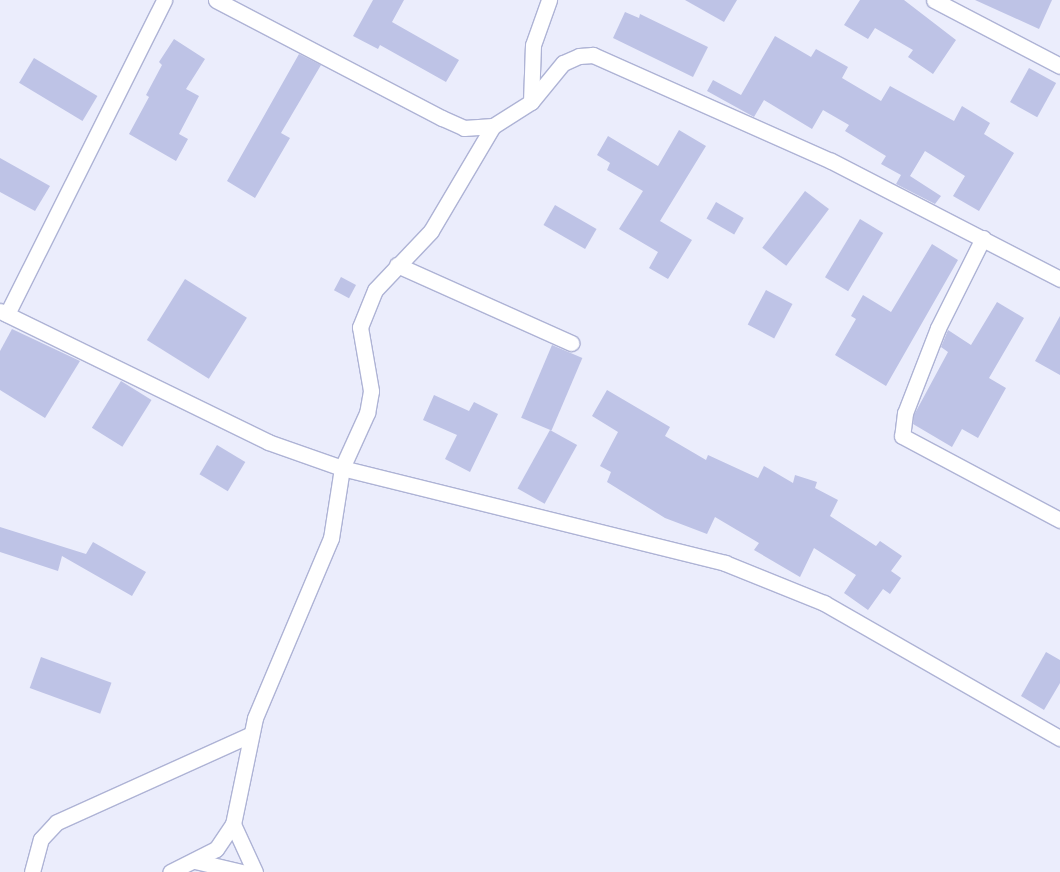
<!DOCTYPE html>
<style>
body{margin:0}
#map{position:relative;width:1060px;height:872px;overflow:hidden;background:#ebedfc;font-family:"Golos Text",sans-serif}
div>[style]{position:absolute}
.building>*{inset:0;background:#bec3e6;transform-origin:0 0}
.roads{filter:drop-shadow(1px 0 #aeb3d5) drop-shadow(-1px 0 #aeb3d5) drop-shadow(0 1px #aeb3d5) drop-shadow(0 -1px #aeb3d5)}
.minor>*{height:15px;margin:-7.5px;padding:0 7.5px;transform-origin:7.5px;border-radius:7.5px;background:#fff}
span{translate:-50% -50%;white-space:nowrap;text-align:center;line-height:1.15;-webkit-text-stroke:4px #fcfcfc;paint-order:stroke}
</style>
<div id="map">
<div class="building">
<div style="clip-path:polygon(373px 0,404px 0,392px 22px,459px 60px,446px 82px,380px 45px,378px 49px,353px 36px)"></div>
<div style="clip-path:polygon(685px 0,737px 0,724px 22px)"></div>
<div style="clip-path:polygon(860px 0,904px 0,956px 40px,933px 74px,908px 57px,913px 50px,875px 28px,868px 39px,844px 25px)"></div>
<div style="clip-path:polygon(975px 0,1052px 0,1039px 29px)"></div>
<div style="clip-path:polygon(625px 12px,639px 18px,640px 14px,708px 47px,693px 77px,613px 38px)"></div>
<div style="clip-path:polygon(775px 36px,811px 57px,816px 49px,848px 67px,842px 78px,881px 101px,890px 86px,954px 121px,962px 106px,990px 123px,984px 134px,1014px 153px,979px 211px,953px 196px,965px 176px,925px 151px,910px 176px,941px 196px,935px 204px,896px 184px,901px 175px,881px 164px,886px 156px,845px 131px,849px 125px,823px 110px,812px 129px,764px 100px,754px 117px,707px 91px,713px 80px,741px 95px)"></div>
<div style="clip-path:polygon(174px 39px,205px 59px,186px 89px,199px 96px,179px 134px,188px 139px,176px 161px,129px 134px,149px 97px,146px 95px,162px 65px,159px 62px)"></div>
<div style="clip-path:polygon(299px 54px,321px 65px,281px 133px,290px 138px,255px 198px,227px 181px)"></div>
<div style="left:34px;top:58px;width:74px;height:29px;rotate:31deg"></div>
<div style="left:1029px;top:68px;width:31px;height:39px;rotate:29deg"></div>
<div style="clip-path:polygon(679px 130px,706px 146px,660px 221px,692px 240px,668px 279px,649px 268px,658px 252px,619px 229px,643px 191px,607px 170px,610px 163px,597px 155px,608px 136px,658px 166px)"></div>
<div style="clip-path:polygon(0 158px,50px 186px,35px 211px,0 192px)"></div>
<div style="left:805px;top:191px;width:30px;height:71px;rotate:37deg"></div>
<div style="left:716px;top:202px;width:32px;height:19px;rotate:30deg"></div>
<div style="left:555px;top:205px;width:48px;height:23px;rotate:30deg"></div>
<div style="left:860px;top:219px;width:27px;height:68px;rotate:31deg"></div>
<div style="clip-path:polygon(932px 244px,958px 260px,886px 386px,835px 355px,856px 319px,851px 316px,863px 295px,891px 312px)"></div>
<div style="left:341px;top:277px;width:17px;height:15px;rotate:28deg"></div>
<div style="left:185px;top:279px;width:73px;height:72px;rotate:32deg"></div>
<div style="left:766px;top:290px;width:30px;height:39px;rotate:28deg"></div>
<div style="clip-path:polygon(997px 302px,1024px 318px,989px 378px,1006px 388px,978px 438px,962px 429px,952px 447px,913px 424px,914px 415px,948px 352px,941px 347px,948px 330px,971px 345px)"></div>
<div style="clip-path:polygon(1060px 316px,1060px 375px,1035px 361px)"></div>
<div style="clip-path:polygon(12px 329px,80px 361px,45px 418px,0 390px,0 351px)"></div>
<div style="left:552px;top:345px;width:33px;height:79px;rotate:23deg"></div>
<div style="left:121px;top:381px;width:36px;height:55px;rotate:32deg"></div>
<div style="clip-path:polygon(607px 390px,670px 427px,665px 436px,706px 460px,708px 455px,758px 478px,764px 466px,793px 483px,795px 475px,817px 482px,815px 488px,838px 500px,830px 516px,876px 546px,880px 541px,902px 556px,891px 571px,901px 578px,890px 594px,883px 589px,868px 610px,844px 593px,856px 575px,814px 548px,800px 577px,754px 550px,759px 543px,715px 517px,707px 534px,665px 518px,607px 482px,611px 472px,600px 466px,618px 432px,592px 416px)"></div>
<div style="clip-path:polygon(434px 395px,469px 411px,474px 402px,498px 414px,470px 472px,445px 459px,457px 435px,423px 420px)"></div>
<div style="left:550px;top:430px;width:31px;height:67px;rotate:29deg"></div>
<div style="left:217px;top:445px;width:33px;height:34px;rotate:31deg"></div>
<div style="clip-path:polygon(0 527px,86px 554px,93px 542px,146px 572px,132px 596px,62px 556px,58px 571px,0 552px)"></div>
<div style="clip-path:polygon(1046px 652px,1060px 660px,1060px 683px,1044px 710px,1021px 696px)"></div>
<div style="left:41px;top:657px;width:75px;height:33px;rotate:20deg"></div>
</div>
<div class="roads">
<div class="minor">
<div style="left:216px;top:0;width:255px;rotate:27.6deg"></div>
<div style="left:442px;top:118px;width:24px;rotate:24deg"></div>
<div style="left:464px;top:128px;width:29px;rotate:-4deg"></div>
<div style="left:934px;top:0;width:142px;rotate:27.6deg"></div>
<div style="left:531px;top:102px;width:57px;rotate:-88deg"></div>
<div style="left:533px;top:45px;width:48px;rotate:-70.4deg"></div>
<div style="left:983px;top:238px;width:101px;rotate:116.6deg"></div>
<div style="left:938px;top:328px;width:91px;rotate:111.2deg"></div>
<div style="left:905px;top:413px;width:23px;rotate:97deg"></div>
<div style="left:902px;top:436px;width:179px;rotate:28deg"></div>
<div style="left:397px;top:265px;width:191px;rotate:24.1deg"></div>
<div style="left:1060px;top:279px;width:258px;rotate:-152.7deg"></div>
<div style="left:831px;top:161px;width:261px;rotate:-156deg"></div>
<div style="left:593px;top:55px;width:14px;rotate:176deg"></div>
<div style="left:579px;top:56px;width:17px;rotate:156deg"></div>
<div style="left:563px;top:63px;width:50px;rotate:129.4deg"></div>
<div style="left:531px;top:102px;width:45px;rotate:147.7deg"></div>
<div style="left:493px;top:126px;width:122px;rotate:120.6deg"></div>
<div style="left:431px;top:231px;width:81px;rotate:133.5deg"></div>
<div style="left:375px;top:290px;width:40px;rotate:112deg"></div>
<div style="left:360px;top:327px;width:65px;rotate:80.2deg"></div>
<div style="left:371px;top:391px;width:22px;rotate:100deg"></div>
<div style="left:367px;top:413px;width:60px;rotate:114.4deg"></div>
<div style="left:342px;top:468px;width:395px;rotate:13.9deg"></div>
<div style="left:725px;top:563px;width:107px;rotate:22deg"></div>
<div style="left:824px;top:603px;width:272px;rotate:29.8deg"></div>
<div style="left:0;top:311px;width:298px;rotate:26deg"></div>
<div style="left:268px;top:442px;width:78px;rotate:19.4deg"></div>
<div style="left:342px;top:468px;width:71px;rotate:98.9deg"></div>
<div style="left:331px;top:538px;width:195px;rotate:112.9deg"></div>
<div style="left:255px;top:718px;width:108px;rotate:101.7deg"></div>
<div style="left:233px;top:824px;width:30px;rotate:124deg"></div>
<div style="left:216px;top:849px;width:51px;rotate:153.4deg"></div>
<div style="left:7px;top:314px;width:351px;rotate:-63.4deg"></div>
<div style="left:233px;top:824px;width:53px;rotate:65.4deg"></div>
<div style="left:195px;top:861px;width:48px;rotate:13.2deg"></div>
<div style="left:32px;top:872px;width:34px;rotate:-75deg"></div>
<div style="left:41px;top:839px;width:23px;rotate:-47deg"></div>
<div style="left:57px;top:822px;width:212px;rotate:-24.3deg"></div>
</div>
</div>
</div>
